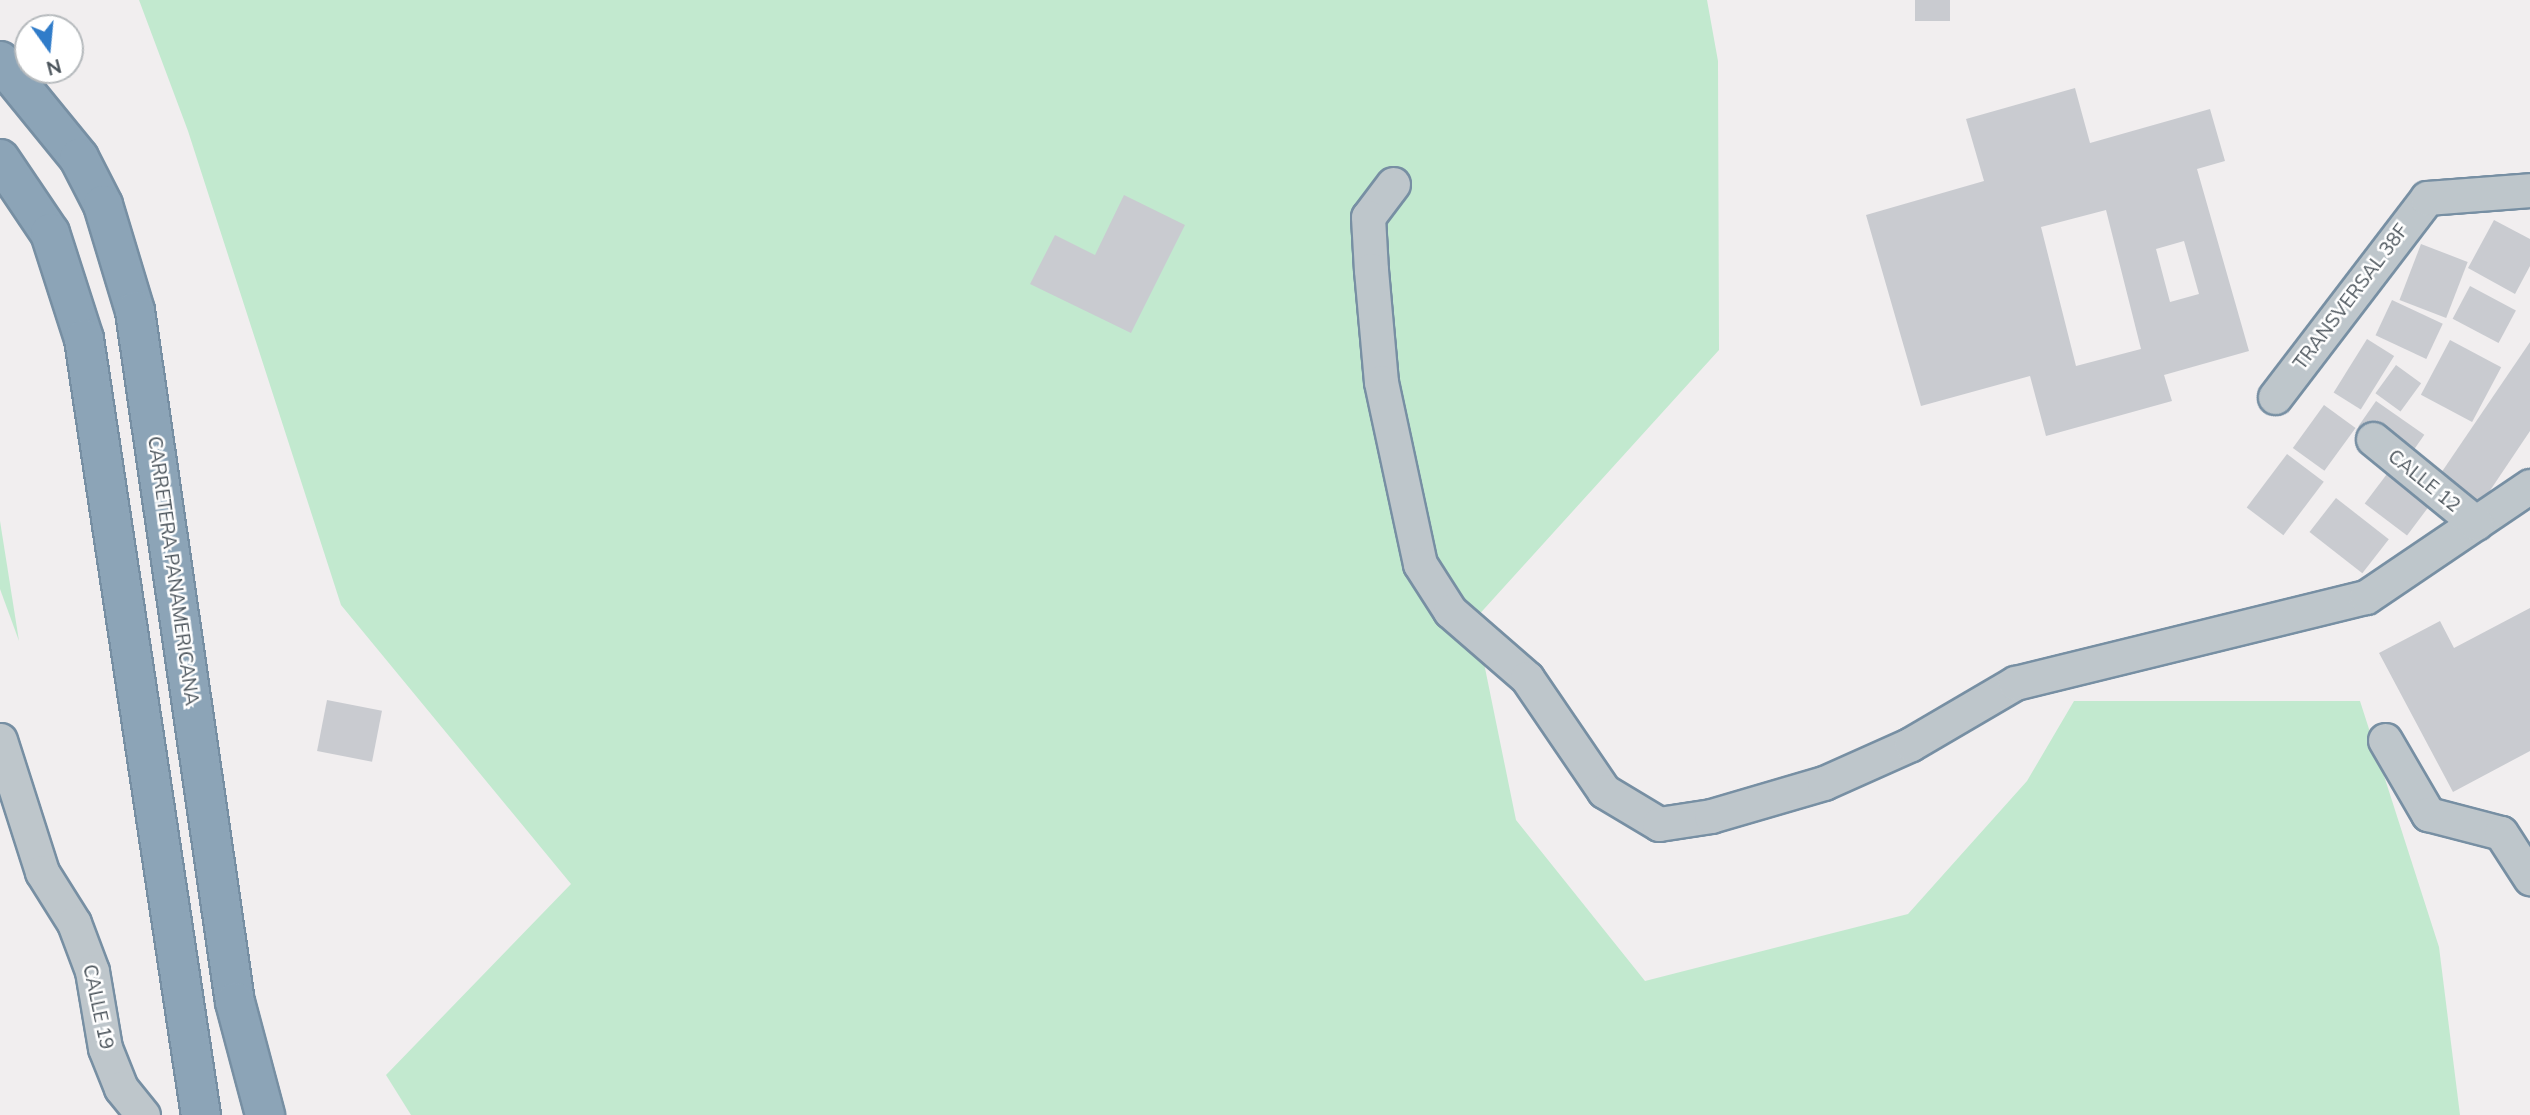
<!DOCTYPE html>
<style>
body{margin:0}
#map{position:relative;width:2530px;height:1115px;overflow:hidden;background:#f1eeef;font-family:Mulish,sans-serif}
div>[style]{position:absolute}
.green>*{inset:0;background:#c2e9cf}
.building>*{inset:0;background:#c9cbd0;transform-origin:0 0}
.roads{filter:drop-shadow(2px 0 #778fa3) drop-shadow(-2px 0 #778fa3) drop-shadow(0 2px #778fa3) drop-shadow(0 -2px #778fa3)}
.street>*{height:33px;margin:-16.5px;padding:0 16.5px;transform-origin:16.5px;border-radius:16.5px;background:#bec6cb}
.highway>*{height:38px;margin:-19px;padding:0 19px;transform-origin:19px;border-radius:19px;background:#8ca4b7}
span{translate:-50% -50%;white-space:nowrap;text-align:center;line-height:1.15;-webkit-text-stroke:5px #fff;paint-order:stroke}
.street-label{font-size:19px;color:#495259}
.north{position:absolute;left:14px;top:14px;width:70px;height:70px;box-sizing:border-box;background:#fff;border:2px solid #b6babd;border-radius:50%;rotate:165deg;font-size:19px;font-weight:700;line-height:28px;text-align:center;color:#495259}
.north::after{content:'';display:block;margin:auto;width:24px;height:32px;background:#307cc9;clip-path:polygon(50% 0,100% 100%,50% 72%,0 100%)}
</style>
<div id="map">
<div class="green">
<div style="clip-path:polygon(139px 0,1707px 0,1718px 61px,1719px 350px,1475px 619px,1516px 820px,1645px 981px,1908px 914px,2027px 781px,2074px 701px,2360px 701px,2439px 947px,2460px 1115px,411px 1115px,386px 1075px,571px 884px,341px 605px,188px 131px)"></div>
<div style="clip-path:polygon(0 521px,19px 641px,0 589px)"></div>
</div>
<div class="building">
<div style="left:1915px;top:0;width:35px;height:21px"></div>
<div style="clip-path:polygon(evenodd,2075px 88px,2090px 143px,2210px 109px,2225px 161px,2197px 169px,2249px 351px,2164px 375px,2172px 401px,2046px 436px,2030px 376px,1921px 406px,1866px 215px,1984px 181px,1966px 119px,2075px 88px,2106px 210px,2141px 349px,2076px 366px,2041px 227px,2106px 210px,2075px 88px,2184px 241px,2199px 294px,2170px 302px,2156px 249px,2184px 241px)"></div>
<div style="clip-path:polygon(1124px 195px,1185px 225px,1131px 333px,1030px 284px,1055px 235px,1095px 255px)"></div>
<div style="clip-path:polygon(2494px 220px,2530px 239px,2530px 266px,2515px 294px,2468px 268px)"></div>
<div style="left:2421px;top:244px;width:50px;height:60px;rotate:21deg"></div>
<div style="left:2470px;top:286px;width:52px;height:37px;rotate:28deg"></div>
<div style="left:2392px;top:300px;width:56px;height:39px;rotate:25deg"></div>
<div style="left:2367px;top:339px;width:32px;height:63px;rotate:32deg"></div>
<div style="left:2450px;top:340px;width:58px;height:62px;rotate:28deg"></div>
<div style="clip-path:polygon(2530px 342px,2530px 431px,2481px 504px,2439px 476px)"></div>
<div style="left:2396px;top:365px;width:31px;height:35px;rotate:36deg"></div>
<div style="left:2376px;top:401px;width:59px;height:31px;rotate:35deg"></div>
<div style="left:2324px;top:405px;width:39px;height:53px;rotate:36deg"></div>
<div style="left:2287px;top:454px;width:46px;height:67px;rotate:37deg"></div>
<div style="left:2396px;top:462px;width:53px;height:52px;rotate:37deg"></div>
<div style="left:2336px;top:498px;width:67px;height:43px;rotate:38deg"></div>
<div style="clip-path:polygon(2530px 608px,2530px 751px,2453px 792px,2379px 653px,2440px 621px,2454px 648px)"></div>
<div style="left:327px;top:700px;width:56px;height:52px;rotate:11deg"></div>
</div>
<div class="roads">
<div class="street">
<div style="left:1393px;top:184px;width:41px;rotate:127.1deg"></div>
<div style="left:1368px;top:217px;width:53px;rotate:86.8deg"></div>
<div style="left:1371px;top:270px;width:112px;rotate:84.9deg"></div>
<div style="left:1381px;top:382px;width:186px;rotate:77.9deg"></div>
<div style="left:1420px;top:564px;width:56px;rotate:57.4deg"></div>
<div style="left:1450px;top:611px;width:102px;rotate:41deg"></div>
<div style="left:1527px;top:678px;width:137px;rotate:55.7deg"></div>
<div style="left:1604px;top:791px;width:64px;rotate:31deg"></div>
<div style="left:1659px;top:824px;width:53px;rotate:-8.7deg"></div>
<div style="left:1711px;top:816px;width:118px;rotate:-16.3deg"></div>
<div style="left:1824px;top:783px;width:95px;rotate:-24.1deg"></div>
<div style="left:1911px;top:744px;width:121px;rotate:-30.4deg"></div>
<div style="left:2015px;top:683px;width:361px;rotate:-13.8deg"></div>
<div style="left:2366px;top:597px;width:198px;rotate:-34.1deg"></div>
<div style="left:2275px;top:397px;width:250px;rotate:-52.6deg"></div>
<div style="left:2427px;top:198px;width:103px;rotate:-4.4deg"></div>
<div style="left:2373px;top:439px;width:133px;rotate:39.2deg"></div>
<div style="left:0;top:740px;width:139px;rotate:72.3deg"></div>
<div style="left:42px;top:872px;width:60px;rotate:57.9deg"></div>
<div style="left:74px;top:923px;width:51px;rotate:69.4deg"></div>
<div style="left:92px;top:971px;width:78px;rotate:80.4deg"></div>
<div style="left:105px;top:1048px;width:43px;rotate:68.2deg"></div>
<div style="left:121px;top:1088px;width:35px;rotate:51deg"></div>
<div style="left:2385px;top:740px;width:86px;rotate:59.8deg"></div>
<div style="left:2428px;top:814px;width:75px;rotate:14.6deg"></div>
<div style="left:2501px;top:833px;width:54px;rotate:57.2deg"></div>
</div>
<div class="highway">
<div style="left:0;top:61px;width:125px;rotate:50.8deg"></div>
<div style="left:79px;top:158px;width:53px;rotate:62.9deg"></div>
<div style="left:103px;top:205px;width:111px;rotate:73.2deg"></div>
<div style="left:135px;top:311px;width:698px;rotate:81.77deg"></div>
<div style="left:235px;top:1002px;width:117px;rotate:75.1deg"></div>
<div style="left:0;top:159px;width:89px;rotate:56deg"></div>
<div style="left:50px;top:233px;width:111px;rotate:72.2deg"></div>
<div style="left:84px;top:339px;width:785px;rotate:81.43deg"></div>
</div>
</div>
<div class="street-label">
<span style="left:2351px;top:297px;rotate:-53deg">TRANSVERSAL 38F</span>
<span style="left:2424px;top:481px;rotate:39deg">CALLE 12</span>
<span style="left:173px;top:571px;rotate:82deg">CARRETERA PANAMERICANA</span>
<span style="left:98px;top:1007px;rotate:78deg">CALLE 19</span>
</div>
<div class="north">N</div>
</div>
